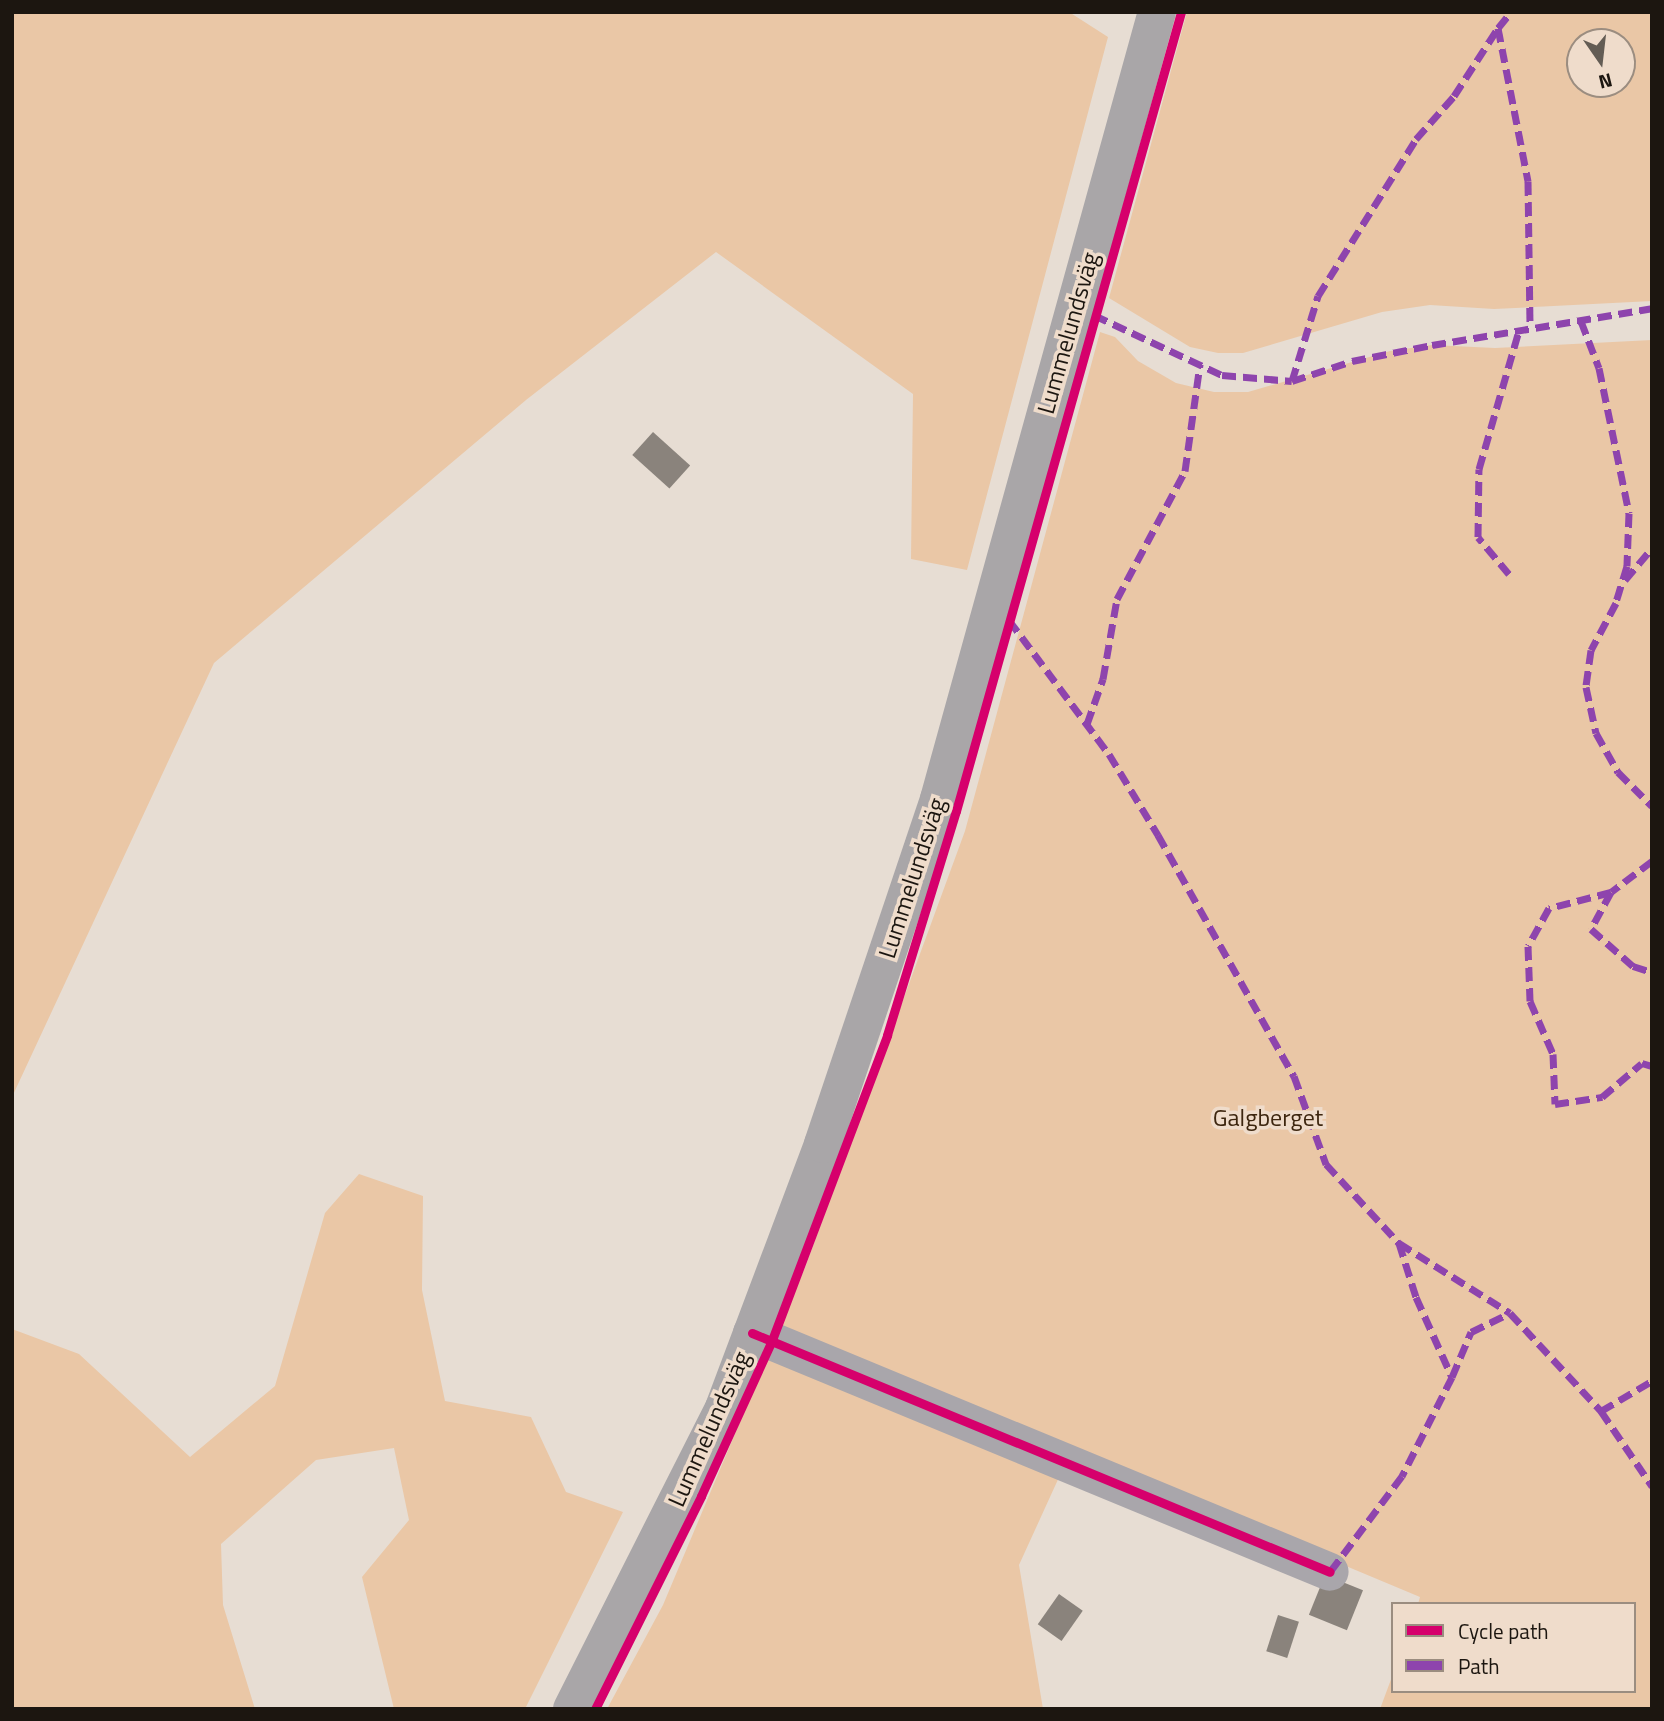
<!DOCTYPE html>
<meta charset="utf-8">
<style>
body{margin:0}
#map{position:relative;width:1664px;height:1721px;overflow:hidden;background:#e7ddd3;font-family:"Titillium Web",sans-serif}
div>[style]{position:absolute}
.green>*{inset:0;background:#eac7a6}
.building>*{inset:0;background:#8a837c;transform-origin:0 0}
.street>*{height:38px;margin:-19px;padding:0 19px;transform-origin:19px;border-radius:19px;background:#a9a6ab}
.secondary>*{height:38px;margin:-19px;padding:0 19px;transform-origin:19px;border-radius:19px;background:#a9a6a8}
.quiet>*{height:7px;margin-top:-3.5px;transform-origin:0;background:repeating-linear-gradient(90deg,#8e44ad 0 14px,transparent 0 21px)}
.cycleway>*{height:9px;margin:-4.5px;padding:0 4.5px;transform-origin:4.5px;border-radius:4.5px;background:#d6006c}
span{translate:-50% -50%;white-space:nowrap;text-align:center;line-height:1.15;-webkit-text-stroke:7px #efdccb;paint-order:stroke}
.street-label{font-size:24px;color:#1c1610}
.park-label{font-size:24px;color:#3d260f}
.frame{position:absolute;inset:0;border:14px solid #1c1610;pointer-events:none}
.legend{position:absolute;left:1391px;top:1602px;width:245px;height:91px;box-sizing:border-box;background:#efdccb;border:2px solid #9b8d80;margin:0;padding:9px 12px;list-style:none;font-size:21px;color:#1c1610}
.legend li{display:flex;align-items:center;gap:14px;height:35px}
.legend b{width:35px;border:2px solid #9b8d80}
.north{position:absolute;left:1566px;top:28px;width:70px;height:70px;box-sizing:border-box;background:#efdccb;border:2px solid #9b8d80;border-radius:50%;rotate:166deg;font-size:19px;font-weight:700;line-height:28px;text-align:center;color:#1c1610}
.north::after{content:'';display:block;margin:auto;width:24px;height:32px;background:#635c54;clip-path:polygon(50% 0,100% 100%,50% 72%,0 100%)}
</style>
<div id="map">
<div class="green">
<div style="clip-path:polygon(12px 12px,1069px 12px,1108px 37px,967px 570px,911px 559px,913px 394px,716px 252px,526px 400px,214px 663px,12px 1097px)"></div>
<div style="clip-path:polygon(evenodd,1187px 12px,1652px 12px,1652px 301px,1494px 309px,1430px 305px,1382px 312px,1243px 353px,1218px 353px,1190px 347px,1109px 298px,1187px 12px,1622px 42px,1622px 84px,1580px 84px,1580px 42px,1622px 42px)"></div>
<div style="clip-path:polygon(1100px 332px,1115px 337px,1138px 361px,1176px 383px,1214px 392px,1248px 392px,1390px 351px,1432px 345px,1495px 348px,1652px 340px,1652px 1709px,1380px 1709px,1393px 1674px,1393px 1691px,1634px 1691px,1634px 1604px,1418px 1604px,1420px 1597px,1071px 1451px,1019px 1565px,1043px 1709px,607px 1709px,663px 1605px,806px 1265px,965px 831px)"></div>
<div style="clip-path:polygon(359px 1174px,423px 1196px,422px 1290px,445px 1401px,531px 1417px,566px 1492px,623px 1512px,525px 1709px,394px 1709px,362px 1577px,409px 1520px,394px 1448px,316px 1460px,221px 1544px,223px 1605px,255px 1709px,12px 1709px,12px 1329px,79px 1354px,190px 1457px,275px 1386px,325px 1213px)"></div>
</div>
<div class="building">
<div style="left:653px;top:432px;width:50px;height:31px;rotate:42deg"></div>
<div style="left:1325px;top:1575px;width:41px;height:43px;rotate:22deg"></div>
<div style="left:1059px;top:1594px;width:29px;height:37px;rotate:35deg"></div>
<div style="left:1278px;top:1615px;width:22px;height:38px;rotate:18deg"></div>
</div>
<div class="street">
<div style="left:752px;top:1333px;width:625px;rotate:22.46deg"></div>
</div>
<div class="secondary">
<div style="left:572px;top:1709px;width:337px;rotate:-63.2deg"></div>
<div style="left:724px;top:1408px;width:282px;rotate:-69.4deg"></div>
<div style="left:823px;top:1144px;width:364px;rotate:-71.4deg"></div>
<div style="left:939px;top:799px;width:817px;rotate:-74.52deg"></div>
</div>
<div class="quiet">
<div style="left:1498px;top:28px;width:21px;rotate:-51deg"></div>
<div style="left:1094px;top:315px;width:141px;rotate:25.1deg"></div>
<div style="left:1222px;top:375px;width:70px;rotate:4.9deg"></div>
<div style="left:1292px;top:381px;width:63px;rotate:-18.4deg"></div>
<div style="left:1352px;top:361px;width:82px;rotate:-11.3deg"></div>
<div style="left:1432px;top:345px;width:223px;rotate:-9.5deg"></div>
<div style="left:1581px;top:321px;width:50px;rotate:69deg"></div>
<div style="left:1599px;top:368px;width:148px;rotate:78.3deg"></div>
<div style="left:1629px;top:513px;width:53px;rotate:92.2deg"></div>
<div style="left:1627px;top:566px;width:39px;rotate:107deg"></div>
<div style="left:1616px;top:603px;width:53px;rotate:118deg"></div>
<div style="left:1591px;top:650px;width:37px;rotate:98deg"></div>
<div style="left:1586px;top:687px;width:47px;rotate:77.7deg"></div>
<div style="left:1596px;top:733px;width:45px;rotate:60.6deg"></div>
<div style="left:1618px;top:772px;width:48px;rotate:45deg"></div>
<div style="left:1292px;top:381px;width:89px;rotate:-73deg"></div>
<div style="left:1318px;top:296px;width:185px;rotate:-58deg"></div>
<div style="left:1416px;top:139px;width:57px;rotate:-48.5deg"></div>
<div style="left:1454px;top:96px;width:81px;rotate:-57.1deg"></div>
<div style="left:1498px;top:28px;width:156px;rotate:78.9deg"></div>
<div style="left:1528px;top:181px;width:146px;rotate:89.2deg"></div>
<div style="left:1509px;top:574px;width:48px;rotate:-130deg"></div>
<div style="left:1478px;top:537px;width:68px;rotate:-89.2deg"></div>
<div style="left:1479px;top:469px;width:145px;rotate:-73.9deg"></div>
<div style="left:1625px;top:580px;width:42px;rotate:-49.8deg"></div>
<div style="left:1009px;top:620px;width:167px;rotate:53.3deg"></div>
<div style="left:1109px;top:754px;width:95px;rotate:58.8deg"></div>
<div style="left:1158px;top:835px;width:277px;rotate:60.6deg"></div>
<div style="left:1294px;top:1076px;width:94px;rotate:70deg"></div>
<div style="left:1326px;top:1164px;width:108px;rotate:47.3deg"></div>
<div style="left:1399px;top:1243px;width:57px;rotate:72.5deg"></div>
<div style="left:1416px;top:1297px;width:88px;rotate:65.8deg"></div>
<div style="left:1452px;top:1377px;width:111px;rotate:116.8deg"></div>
<div style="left:1402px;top:1476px;width:120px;rotate:126.9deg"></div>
<div style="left:1087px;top:724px;width:48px;rotate:-70.4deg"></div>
<div style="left:1103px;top:679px;width:81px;rotate:-80.1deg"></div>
<div style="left:1117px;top:599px;width:145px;rotate:-62deg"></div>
<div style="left:1185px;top:471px;width:108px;rotate:-82deg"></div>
<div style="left:1652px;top:861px;width:51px;rotate:142.9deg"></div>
<div style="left:1611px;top:892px;width:64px;rotate:165.5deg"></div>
<div style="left:1549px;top:908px;width:43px;rotate:118.9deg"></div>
<div style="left:1528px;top:946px;width:55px;rotate:87.9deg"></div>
<div style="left:1530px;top:1001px;width:58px;rotate:66.5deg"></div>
<div style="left:1553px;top:1054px;width:50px;rotate:87.7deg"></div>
<div style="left:1555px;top:1104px;width:48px;rotate:-8.5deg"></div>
<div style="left:1602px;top:1097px;width:52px;rotate:-40.4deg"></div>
<div style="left:1642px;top:1063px;width:10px;rotate:17deg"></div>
<div style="left:1611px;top:892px;width:42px;rotate:118.4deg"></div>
<div style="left:1591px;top:929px;width:56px;rotate:41.4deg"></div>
<div style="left:1633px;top:966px;width:20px;rotate:18deg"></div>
<div style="left:1399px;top:1243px;width:131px;rotate:32.2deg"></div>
<div style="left:1510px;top:1313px;width:134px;rotate:47.1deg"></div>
<div style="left:1601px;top:1411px;width:91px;rotate:55.8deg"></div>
<div style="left:1452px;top:1377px;width:49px;rotate:-67.1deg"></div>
<div style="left:1471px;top:1332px;width:43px;rotate:-26deg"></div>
<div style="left:1601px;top:1411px;width:59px;rotate:-30.5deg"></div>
</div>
<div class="cycleway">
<div style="left:752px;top:1333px;width:625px;rotate:22.46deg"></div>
<div style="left:595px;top:1709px;width:238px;rotate:-63.5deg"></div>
<div style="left:701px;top:1496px;width:171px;rotate:-65.5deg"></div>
<div style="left:772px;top:1340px;width:326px;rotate:-69.3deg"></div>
<div style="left:887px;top:1035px;width:234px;rotate:-72.9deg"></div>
<div style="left:956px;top:811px;width:830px;rotate:-74.27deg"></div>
</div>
<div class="street-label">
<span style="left:1068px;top:333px;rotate:-74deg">Lummelundsväg</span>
<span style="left:912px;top:878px;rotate:-72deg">Lummelundsväg</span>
<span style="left:709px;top:1429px;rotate:-66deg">Lummelundsväg</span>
</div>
<div class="park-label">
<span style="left:1268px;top:1118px">Galgberget</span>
</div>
<div class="frame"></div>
<ul class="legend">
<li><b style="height:9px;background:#d6006c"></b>Cycle path</li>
<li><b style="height:9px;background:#8e44ad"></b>Path</li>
</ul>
<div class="north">N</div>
</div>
